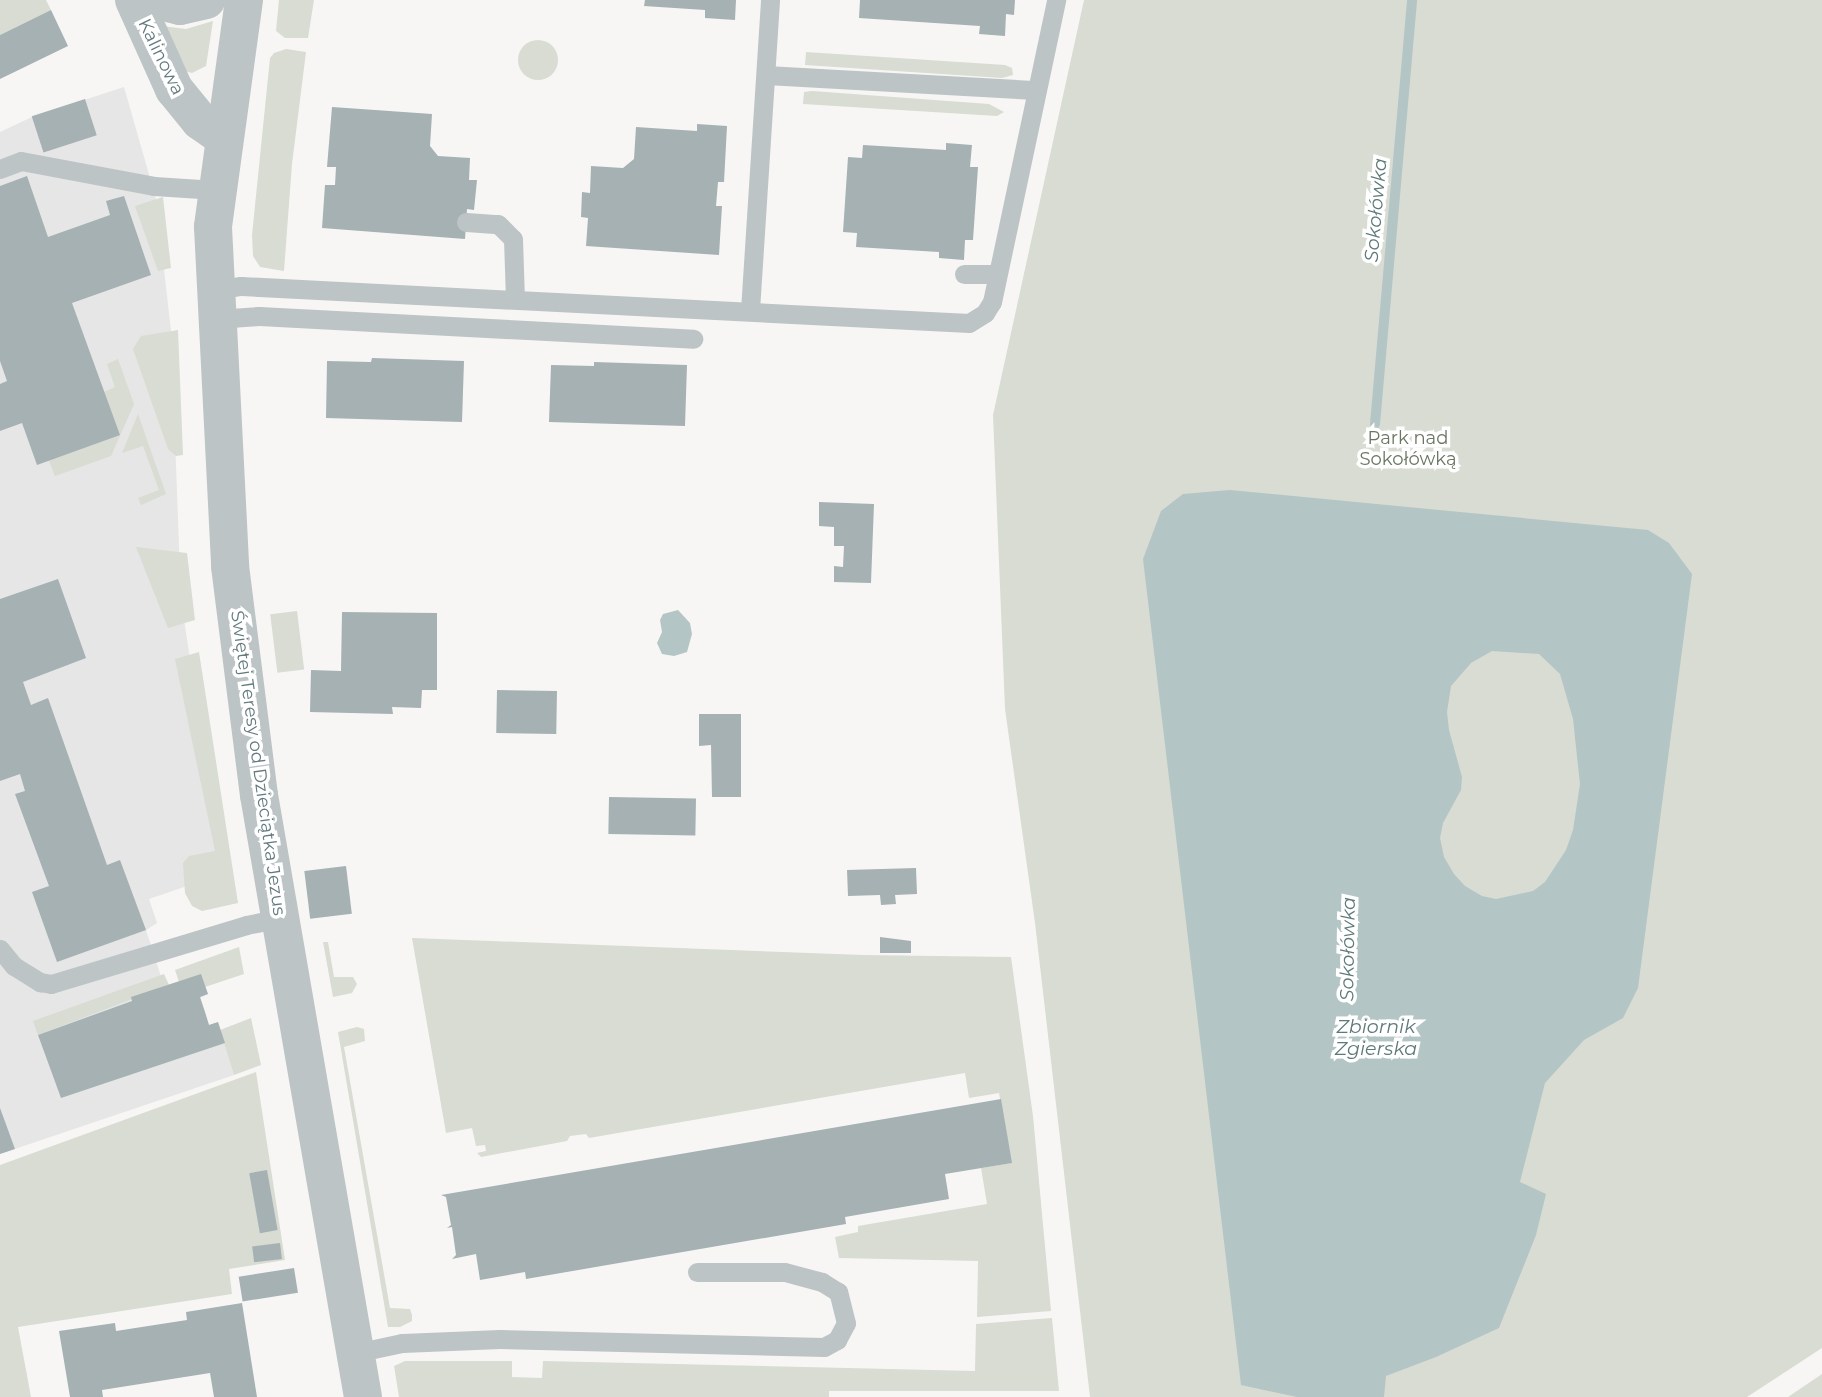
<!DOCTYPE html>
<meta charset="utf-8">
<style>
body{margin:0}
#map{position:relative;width:1822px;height:1397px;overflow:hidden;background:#f7f6f4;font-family:Montserrat,sans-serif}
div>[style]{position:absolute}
.built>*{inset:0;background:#e5e6e5}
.green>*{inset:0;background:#d8dcd3;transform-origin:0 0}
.round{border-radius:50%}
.water>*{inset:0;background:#b4c5c5}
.stream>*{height:10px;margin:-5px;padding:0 5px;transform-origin:5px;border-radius:5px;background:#b4c5c5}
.building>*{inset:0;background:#a5b1b3;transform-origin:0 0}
.service>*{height:19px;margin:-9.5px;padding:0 9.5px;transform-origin:9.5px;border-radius:9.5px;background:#bdc4c6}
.minor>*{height:38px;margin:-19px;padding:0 19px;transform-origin:19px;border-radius:19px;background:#bdc4c6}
.tertiary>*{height:38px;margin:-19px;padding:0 19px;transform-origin:19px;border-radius:19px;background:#bdc4c6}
span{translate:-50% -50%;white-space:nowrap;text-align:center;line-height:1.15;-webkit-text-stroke:7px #fff;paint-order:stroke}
.street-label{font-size:18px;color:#637a7e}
.park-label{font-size:18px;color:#6b7662}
.water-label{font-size:19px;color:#5e7978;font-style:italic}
</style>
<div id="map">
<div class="built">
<div style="clip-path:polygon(124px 87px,156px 199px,171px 331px,181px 599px,222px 874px,149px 899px,157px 923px,146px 930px,164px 986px,201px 974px,208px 994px,200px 998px,209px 1025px,218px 1022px,234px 1075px,0 1154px,0 132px,32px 117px)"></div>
</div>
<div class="green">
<div style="clip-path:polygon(0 0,46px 0,51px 10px,0 35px)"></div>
<div style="clip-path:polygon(279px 0,314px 0,308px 38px,285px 38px,276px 31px)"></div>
<div style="clip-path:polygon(1084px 0,1822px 0,1822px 1348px,1747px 1397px,1090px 1397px,1035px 923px,1005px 709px,993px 415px)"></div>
<div style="clip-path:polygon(213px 21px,206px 66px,192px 73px,181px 70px,162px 26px,186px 29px)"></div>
<div class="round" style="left:518px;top:40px;width:40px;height:40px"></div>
<div style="clip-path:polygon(286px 49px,306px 52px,292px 164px,284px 271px,260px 267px,253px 256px,252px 235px,270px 58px,274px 53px)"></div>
<div style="clip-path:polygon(806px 52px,1005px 65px,1012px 68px,1013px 75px,1002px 78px,805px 65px)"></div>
<div style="clip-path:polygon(812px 91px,989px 104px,1004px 112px,997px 116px,803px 104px,804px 92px)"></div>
<div style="clip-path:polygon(163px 197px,171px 268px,158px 271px,135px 206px)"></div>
<div style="clip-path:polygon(178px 330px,183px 455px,176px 456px,168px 449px,133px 349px,141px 336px)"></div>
<div style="clip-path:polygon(118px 359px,134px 404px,111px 456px,55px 476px,49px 461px,104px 392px,115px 387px,107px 364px)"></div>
<div style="clip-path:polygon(138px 414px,166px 494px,141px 505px,138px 498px,159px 490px,143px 446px,122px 453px)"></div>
<div style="clip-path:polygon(136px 547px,187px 553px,195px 620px,168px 628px)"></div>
<div style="left:297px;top:611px;width:59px;height:27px;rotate:83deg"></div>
<div style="clip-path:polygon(199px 652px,238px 903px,202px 911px,192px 906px,185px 893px,183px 863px,189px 856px,215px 851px,175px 659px)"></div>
<div style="clip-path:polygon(412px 938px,863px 955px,1011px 957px,1033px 1116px,1051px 1311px,977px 1317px,978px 1261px,839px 1258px,835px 1237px,858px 1232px,858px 1226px,987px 1204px,981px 1168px,1011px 1163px,999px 1093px,969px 1098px,965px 1073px,589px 1138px,586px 1134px,570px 1136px,567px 1141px,481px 1157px,477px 1153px,486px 1151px,485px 1145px,476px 1146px,472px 1128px,446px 1133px)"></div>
<div style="clip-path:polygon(323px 942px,328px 942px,334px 977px,353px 977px,357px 984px,352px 993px,333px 997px)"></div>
<div style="clip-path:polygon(239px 947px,244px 974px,205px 987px,179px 982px,175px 970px)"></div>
<div style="clip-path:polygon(164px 974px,169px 985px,38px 1035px,33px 1021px)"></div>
<div style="clip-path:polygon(251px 1018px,261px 1065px,234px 1075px,220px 1030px)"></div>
<div style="clip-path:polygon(357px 1027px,364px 1029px,365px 1041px,344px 1047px,390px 1308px,410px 1309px,412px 1315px,412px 1321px,400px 1327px,388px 1327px,338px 1032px)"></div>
<div style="clip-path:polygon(256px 1072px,285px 1260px,229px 1269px,232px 1294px,18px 1327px,31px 1397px,0 1397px,0 1165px)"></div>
<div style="clip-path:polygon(1052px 1318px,1059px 1391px,829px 1391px,829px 1397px,399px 1397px,394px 1366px,405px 1361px,512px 1361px,512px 1377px,542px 1378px,543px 1361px,975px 1371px,976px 1324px)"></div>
<div style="clip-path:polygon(1822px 1374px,1822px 1397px,1787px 1397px,1788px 1397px)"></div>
</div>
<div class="water">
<div style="clip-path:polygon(evenodd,1230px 490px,1648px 530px,1669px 543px,1692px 574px,1638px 988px,1623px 1018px,1584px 1040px,1545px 1083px,1520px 1182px,1546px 1194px,1536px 1235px,1499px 1328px,1436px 1357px,1386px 1376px,1384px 1397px,1297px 1397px,1241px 1385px,1143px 559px,1161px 511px,1183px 494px,1230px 490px,1492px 651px,1539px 654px,1560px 674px,1573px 719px,1580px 784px,1573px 830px,1566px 850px,1545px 882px,1533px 891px,1496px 899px,1482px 896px,1465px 886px,1454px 874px,1444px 857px,1440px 838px,1443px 823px,1461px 790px,1462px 777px,1449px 730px,1447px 712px,1451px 686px,1471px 663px,1492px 651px)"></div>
<div style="clip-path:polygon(678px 610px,690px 623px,692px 634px,687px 652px,674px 656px,662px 654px,657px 643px,662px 632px,660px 620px,663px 614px)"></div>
</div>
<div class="stream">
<div style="left:1375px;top:424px;width:426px;rotate:-85deg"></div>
</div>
<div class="building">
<div style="clip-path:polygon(645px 0,736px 0,735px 20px,705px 18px,705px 10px,644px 6px)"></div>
<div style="clip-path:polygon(860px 0,1015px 0,1014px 15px,1006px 14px,1005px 36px,979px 34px,980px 26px,859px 18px)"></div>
<div style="clip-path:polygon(51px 10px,68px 46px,0 79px,0 35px)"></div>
<div style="left:85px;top:99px;width:38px;height:56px;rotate:72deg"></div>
<div style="clip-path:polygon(332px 107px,432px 114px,430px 146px,438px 156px,470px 158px,469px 180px,477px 180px,474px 210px,467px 209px,465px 239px,322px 228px,325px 185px,335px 185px,336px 167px,327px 167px)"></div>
<div style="clip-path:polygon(697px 124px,727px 126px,724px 182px,718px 182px,716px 206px,722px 206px,719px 255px,586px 246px,588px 218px,581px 217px,582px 192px,590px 193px,591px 166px,623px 168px,634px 159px,636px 127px,697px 131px)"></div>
<div style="clip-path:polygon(946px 143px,972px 145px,970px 167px,978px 167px,973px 240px,965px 240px,964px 260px,939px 258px,939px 252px,856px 247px,857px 233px,843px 232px,848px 157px,862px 158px,863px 145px,946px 150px)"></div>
<div style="clip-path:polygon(27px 176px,48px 237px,110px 215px,106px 201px,124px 196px,151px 275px,72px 303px,120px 435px,37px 465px,22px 423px,0 431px,0 384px,7px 381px,0 361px,0 186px)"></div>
<div style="clip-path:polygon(372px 358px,464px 361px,462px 422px,326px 418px,327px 361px,371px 362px)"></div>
<div style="clip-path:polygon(594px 362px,687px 365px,685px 426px,549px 422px,551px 365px,594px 366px)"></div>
<div style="clip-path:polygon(819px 502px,874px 504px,871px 583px,834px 582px,834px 566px,843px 567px,844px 546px,834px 546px,834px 527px,819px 526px)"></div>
<div style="clip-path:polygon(58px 579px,86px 658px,23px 682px,31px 705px,48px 698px,107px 865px,120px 860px,146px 930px,57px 962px,32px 892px,49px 886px,15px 794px,25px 791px,20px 774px,0 781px,0 599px)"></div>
<div style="clip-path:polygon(342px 612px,437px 613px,437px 690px,422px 690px,421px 708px,392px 707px,393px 714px,310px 712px,311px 670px,341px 671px)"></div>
<div style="left:497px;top:690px;width:60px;height:43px;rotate:1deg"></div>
<div style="clip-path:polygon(699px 714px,741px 714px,741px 797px,712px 797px,711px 745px,699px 746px)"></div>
<div style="left:609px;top:797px;width:87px;height:37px;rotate:1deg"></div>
<div style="left:346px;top:866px;width:48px;height:42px;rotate:83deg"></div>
<div style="clip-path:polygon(916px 868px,917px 894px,895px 895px,896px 904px,881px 905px,880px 895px,848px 896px,847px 870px)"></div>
<div style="clip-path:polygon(880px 937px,911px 941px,911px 953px,880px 953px)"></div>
<div style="clip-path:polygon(201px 974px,208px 994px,200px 997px,205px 1012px,209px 1025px,218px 1022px,225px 1043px,61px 1098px,38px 1035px,132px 1001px,131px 997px)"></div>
<div style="clip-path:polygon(1001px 1099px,1012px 1163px,945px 1174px,949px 1199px,845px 1217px,846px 1224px,526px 1279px,525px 1272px,480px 1280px,476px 1254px,452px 1259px,456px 1255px,452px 1227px,447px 1228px,451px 1225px,446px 1197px,441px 1195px)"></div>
<div style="clip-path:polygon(0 1108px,15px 1149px,0 1154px)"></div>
<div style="left:267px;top:1170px;width:61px;height:18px;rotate:80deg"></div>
<div style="left:280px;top:1243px;width:16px;height:28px;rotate:83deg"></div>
<div style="left:294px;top:1268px;width:25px;height:56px;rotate:81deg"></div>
<div style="clip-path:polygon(242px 1303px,257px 1397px,214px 1397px,210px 1373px,102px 1390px,103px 1397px,70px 1397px,59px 1331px,115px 1323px,116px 1331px,187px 1320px,186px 1312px)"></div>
</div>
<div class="service">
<div style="left:766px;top:75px;width:271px;rotate:3.2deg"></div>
<div style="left:0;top:169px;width:22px;rotate:-21deg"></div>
<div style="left:21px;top:161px;width:135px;rotate:10.6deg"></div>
<div style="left:154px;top:186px;width:62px;rotate:3.7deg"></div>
<div style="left:466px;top:222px;width:32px;rotate:4deg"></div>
<div style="left:498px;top:224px;width:21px;rotate:45deg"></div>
<div style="left:513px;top:239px;width:59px;rotate:88.1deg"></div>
<div style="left:964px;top:274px;width:33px"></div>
<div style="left:215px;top:290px;width:26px;rotate:-9deg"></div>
<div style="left:241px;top:286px;width:729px;rotate:2.91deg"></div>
<div style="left:969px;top:323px;width:19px;rotate:-32deg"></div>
<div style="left:985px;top:313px;width:13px;rotate:-58deg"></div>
<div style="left:992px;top:302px;width:309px;rotate:-78deg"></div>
<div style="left:750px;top:310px;width:311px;rotate:-86.3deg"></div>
<div style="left:216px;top:319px;width:43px;rotate:-4deg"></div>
<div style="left:259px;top:316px;width:435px;rotate:3deg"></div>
<div style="left:0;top:949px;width:22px;rotate:51deg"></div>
<div style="left:14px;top:966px;width:31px;rotate:32deg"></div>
<div style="left:40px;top:982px;width:11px;rotate:10deg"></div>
<div style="left:51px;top:984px;width:204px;rotate:-16.8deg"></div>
<div style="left:246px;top:925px;width:36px;rotate:-11deg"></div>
<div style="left:355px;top:1353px;width:48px;rotate:-12deg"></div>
<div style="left:402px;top:1343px;width:98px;rotate:-2.3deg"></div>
<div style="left:500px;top:1339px;width:324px;rotate:1.4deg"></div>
<div style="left:824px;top:1347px;width:15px;rotate:-28deg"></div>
<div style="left:837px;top:1340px;width:19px;rotate:-62deg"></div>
<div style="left:846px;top:1323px;width:32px;rotate:-104deg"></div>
<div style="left:838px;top:1292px;width:19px;rotate:-148deg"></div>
<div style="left:822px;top:1282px;width:39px;rotate:-165deg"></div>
<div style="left:784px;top:1272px;width:87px;rotate:180deg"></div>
</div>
<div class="minor">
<div style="left:134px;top:0;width:98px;rotate:65.8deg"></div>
<div style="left:174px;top:89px;width:41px;rotate:50.9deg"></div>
<div style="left:200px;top:121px;width:28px;rotate:35deg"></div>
<div style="left:156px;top:0;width:25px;rotate:14deg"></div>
<div style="left:180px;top:6px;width:27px;rotate:-13deg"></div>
</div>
<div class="tertiary">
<div style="left:244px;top:0;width:229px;rotate:97.8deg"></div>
<div style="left:213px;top:227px;width:339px;rotate:87.1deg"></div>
<div style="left:230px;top:566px;width:231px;rotate:82.8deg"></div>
<div style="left:259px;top:795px;width:611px;rotate:80.2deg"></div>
</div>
<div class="street-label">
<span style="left:161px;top:57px;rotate:64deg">Kalinowa</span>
<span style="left:258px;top:763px;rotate:82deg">Świętej Teresy od Dzieciątka Jezus</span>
</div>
<div class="park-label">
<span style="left:1408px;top:449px">Park nad<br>Sokołówką</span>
</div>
<div class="water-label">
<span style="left:1376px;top:210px;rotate:-85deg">Sokołówka</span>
<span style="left:1348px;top:949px;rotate:-89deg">Sokołówka</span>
<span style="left:1376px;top:1038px">Zbiornik<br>Zgierska</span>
</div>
</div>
